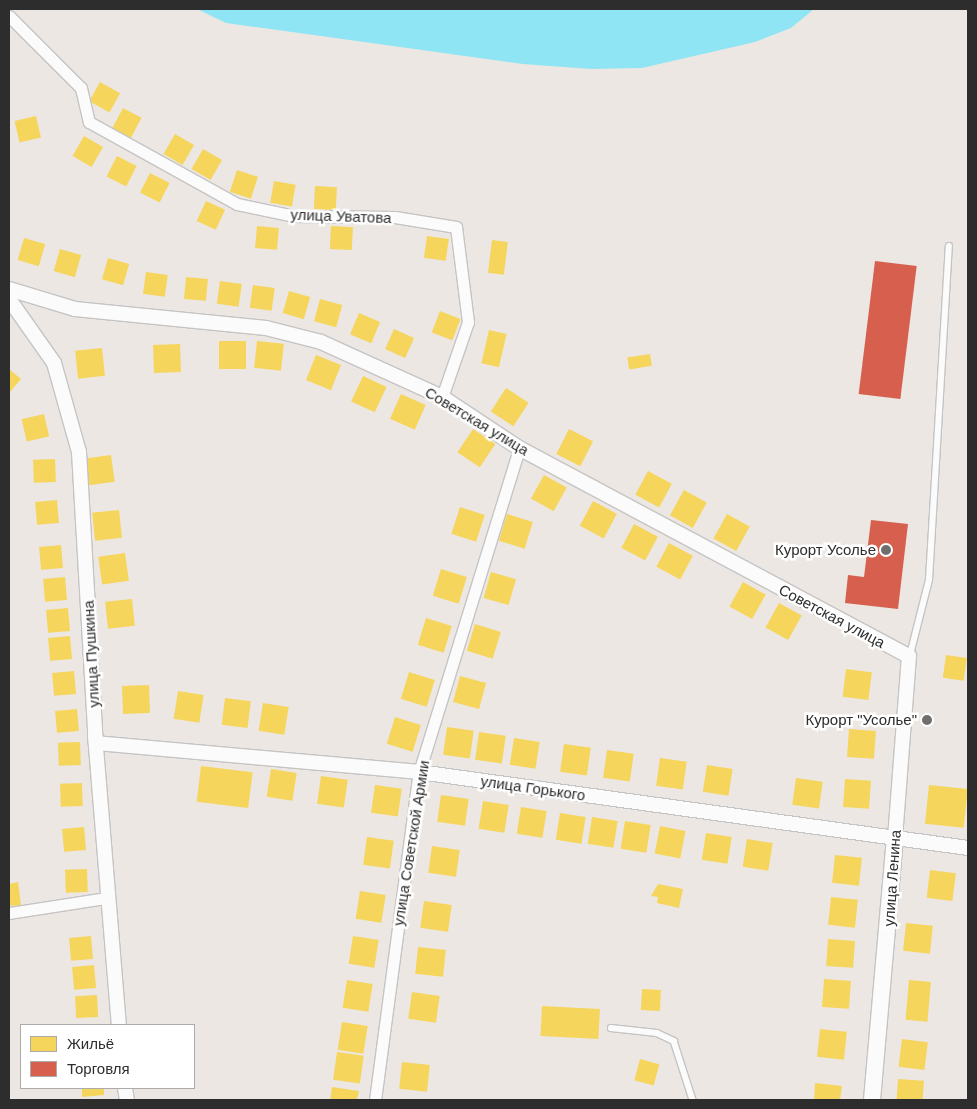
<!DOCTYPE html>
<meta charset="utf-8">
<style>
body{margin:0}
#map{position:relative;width:977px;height:1109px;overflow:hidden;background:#ece7e3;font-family:Helvetica,sans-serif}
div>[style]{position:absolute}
.water>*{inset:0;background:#90e5f4}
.homes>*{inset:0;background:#f6d55c;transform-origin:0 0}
.shops>*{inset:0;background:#d6604d;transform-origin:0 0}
.roads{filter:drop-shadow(1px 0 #c5c4c4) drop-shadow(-1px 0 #c5c4c4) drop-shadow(0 1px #c5c4c4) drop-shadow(0 -1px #c5c4c4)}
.service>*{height:5.5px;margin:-2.75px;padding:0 2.75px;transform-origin:2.75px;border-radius:2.75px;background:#fcfbfb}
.minor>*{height:11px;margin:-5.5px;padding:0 5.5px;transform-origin:5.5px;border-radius:5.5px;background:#fcfbfb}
.tertiary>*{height:14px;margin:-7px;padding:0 7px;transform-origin:7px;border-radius:7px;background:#fcfbfb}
.secondary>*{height:16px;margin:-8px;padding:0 8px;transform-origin:8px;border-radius:8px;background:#fcfbfb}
.dots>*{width:14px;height:14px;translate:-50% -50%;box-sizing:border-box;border:2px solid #fff;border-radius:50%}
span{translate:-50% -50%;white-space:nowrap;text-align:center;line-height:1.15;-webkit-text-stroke:5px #fff;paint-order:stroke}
.street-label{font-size:15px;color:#2d2d2d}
.poi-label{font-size:15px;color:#2d2d2d}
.right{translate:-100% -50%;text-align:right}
.frame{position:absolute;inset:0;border:10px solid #2d2d2d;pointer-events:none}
.legend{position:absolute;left:20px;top:1024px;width:175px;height:65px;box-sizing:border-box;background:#fff;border:1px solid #ababab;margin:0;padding:6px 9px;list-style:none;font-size:15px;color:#2d2d2d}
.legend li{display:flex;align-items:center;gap:10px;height:25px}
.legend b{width:25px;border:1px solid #ababab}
</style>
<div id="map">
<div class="water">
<div style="clip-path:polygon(197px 9px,814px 9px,791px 28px,755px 42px,642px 68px,591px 69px,523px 64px,226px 23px)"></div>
</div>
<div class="homes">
<div style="left:100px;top:82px;width:23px;height:22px;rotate:29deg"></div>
<div style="left:123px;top:108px;width:21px;height:23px;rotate:28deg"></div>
<div style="left:36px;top:116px;width:22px;height:22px;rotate:77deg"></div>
<div style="left:175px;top:134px;width:22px;height:23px;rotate:30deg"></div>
<div style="left:84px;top:136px;width:22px;height:23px;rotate:30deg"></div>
<div style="left:203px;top:149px;width:22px;height:23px;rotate:30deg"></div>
<div style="left:117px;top:156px;width:22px;height:23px;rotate:27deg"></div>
<div style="left:237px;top:170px;width:22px;height:23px;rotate:18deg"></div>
<div style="left:150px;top:173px;width:22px;height:22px;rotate:27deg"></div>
<div style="left:274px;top:181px;width:22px;height:22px;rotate:10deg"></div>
<div style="left:315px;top:186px;width:22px;height:23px;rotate:3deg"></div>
<div style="left:206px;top:201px;width:21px;height:22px;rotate:25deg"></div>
<div style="left:257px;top:226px;width:22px;height:22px;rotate:5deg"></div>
<div style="left:331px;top:226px;width:22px;height:23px;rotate:3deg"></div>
<div style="left:427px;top:236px;width:22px;height:22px;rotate:8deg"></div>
<div style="left:24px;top:238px;width:22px;height:23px;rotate:16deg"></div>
<div style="left:492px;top:240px;width:16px;height:33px;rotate:7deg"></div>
<div style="left:60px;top:249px;width:22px;height:23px;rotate:16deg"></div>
<div style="left:108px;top:258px;width:22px;height:22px;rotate:16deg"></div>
<div style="left:146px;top:272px;width:22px;height:22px;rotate:8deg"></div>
<div style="left:186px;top:277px;width:22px;height:22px;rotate:5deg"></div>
<div style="left:220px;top:281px;width:22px;height:23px;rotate:8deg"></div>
<div style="left:253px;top:285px;width:22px;height:23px;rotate:8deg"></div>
<div style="left:289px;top:291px;width:22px;height:23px;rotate:16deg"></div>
<div style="left:320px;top:299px;width:23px;height:23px;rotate:15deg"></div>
<div style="left:440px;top:311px;width:22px;height:23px;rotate:21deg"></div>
<div style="left:359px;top:313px;width:23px;height:23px;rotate:23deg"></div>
<div style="left:394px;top:329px;width:22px;height:22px;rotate:24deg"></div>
<div style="left:489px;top:330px;width:18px;height:34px;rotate:13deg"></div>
<div style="left:219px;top:341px;width:27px;height:28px"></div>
<div style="left:257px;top:341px;width:27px;height:27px;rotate:6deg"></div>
<div style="left:180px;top:344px;width:28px;height:27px;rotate:88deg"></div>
<div style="left:102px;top:348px;width:28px;height:27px;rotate:84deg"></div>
<div style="left:650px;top:354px;width:12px;height:23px;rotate:81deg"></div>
<div style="left:316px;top:355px;width:27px;height:27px;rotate:22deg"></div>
<div style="clip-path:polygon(9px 369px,21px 379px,9px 393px)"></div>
<div style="left:363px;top:376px;width:26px;height:28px;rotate:25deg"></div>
<div style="left:506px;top:388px;width:27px;height:28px;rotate:33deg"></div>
<div style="left:401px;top:394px;width:27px;height:27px;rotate:24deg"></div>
<div style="left:44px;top:414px;width:23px;height:23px;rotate:77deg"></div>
<div style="left:473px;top:429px;width:27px;height:28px;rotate:34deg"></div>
<div style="left:569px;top:429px;width:27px;height:28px;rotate:27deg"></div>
<div style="left:111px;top:455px;width:27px;height:26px;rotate:82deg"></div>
<div style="left:55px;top:459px;width:23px;height:22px;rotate:88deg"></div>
<div style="left:648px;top:471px;width:27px;height:27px;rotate:28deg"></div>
<div style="left:544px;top:475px;width:26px;height:27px;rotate:29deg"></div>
<div style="left:684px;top:490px;width:26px;height:29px;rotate:29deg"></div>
<div style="left:57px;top:500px;width:23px;height:22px;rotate:85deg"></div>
<div style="left:593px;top:501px;width:27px;height:28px;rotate:28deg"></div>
<div style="left:460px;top:507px;width:26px;height:28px;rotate:18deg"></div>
<div style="left:119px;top:510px;width:28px;height:27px;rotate:84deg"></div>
<div style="left:507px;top:514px;width:27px;height:28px;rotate:17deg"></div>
<div style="left:727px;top:514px;width:26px;height:28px;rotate:29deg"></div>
<div style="left:634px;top:524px;width:27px;height:27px;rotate:28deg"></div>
<div style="left:669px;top:543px;width:27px;height:27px;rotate:28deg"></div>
<div style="left:61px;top:545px;width:23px;height:22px;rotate:85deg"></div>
<div style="left:125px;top:553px;width:28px;height:27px;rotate:82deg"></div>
<div style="left:441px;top:569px;width:27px;height:28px;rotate:17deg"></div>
<div style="left:491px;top:572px;width:26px;height:27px;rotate:16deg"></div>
<div style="left:65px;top:577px;width:23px;height:22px;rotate:85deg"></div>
<div style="left:743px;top:582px;width:26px;height:28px;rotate:29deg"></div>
<div style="left:132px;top:599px;width:27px;height:27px;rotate:84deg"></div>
<div style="left:779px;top:603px;width:26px;height:28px;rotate:29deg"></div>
<div style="left:68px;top:608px;width:23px;height:22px;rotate:85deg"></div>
<div style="left:426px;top:618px;width:27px;height:28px;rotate:17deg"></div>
<div style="left:475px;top:624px;width:27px;height:28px;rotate:17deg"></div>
<div style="left:70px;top:636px;width:23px;height:22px;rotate:85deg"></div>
<div style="left:946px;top:655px;width:21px;height:23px;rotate:8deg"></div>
<div style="left:846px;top:669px;width:26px;height:28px;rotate:7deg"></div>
<div style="left:74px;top:671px;width:23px;height:22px;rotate:85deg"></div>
<div style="left:409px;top:672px;width:27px;height:28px;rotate:17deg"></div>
<div style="left:460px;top:676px;width:27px;height:27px;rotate:15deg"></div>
<div style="left:149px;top:685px;width:28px;height:27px;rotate:88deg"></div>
<div style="left:178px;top:691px;width:26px;height:28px;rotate:9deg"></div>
<div style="left:225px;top:698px;width:26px;height:27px;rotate:7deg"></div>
<div style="left:263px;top:703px;width:26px;height:28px;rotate:9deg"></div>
<div style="left:77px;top:709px;width:22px;height:22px;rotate:85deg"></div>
<div style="left:395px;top:717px;width:27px;height:28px;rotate:17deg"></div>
<div style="left:447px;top:727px;width:27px;height:28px;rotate:8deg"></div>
<div style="left:849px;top:729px;width:27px;height:28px;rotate:4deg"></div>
<div style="left:479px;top:732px;width:27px;height:28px;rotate:8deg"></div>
<div style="left:514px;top:738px;width:26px;height:27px;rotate:9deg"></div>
<div style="left:80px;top:742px;width:23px;height:22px;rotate:88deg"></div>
<div style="left:564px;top:744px;width:27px;height:28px;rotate:8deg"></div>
<div style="left:607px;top:750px;width:27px;height:28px;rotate:8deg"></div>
<div style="left:660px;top:758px;width:27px;height:28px;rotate:8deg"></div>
<div style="left:707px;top:765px;width:26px;height:27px;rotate:9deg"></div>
<div style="left:201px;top:766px;width:52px;height:36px;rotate:7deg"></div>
<div style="left:271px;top:769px;width:26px;height:28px;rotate:9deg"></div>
<div style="left:321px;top:776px;width:27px;height:28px;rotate:8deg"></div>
<div style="left:796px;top:778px;width:27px;height:27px;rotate:8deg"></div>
<div style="left:845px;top:779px;width:26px;height:28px;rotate:4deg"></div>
<div style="left:82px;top:783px;width:23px;height:22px;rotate:88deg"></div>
<div style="left:375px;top:785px;width:27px;height:28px;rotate:8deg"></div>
<div style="left:929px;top:785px;width:39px;height:39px;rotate:6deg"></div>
<div style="left:441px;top:795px;width:28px;height:27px;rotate:8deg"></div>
<div style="left:483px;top:801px;width:26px;height:28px;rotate:9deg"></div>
<div style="left:521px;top:807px;width:26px;height:27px;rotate:9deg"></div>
<div style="left:560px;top:813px;width:26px;height:27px;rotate:9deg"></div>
<div style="left:592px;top:817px;width:26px;height:27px;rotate:9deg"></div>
<div style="left:625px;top:821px;width:26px;height:28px;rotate:9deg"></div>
<div style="left:660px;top:826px;width:26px;height:28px;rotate:11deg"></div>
<div style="left:84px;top:827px;width:23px;height:22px;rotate:85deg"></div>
<div style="left:706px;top:833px;width:26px;height:27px;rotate:9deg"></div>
<div style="left:367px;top:837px;width:27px;height:28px;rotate:8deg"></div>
<div style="left:747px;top:839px;width:26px;height:28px;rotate:9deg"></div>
<div style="left:432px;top:846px;width:28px;height:27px;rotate:8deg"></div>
<div style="left:835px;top:855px;width:27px;height:28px;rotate:6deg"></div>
<div style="left:87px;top:869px;width:23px;height:22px;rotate:88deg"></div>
<div style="left:930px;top:870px;width:26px;height:28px;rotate:7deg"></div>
<div style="clip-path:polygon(18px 882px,21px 905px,9px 906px,9px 884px)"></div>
<div style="clip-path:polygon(658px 884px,683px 889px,679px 908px,657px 903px,658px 897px,651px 896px)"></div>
<div style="left:360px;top:891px;width:26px;height:28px;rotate:9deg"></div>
<div style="left:831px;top:897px;width:27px;height:28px;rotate:6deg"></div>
<div style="left:424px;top:901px;width:28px;height:27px;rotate:8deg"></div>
<div style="left:906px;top:923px;width:27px;height:28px;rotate:6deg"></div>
<div style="left:91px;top:936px;width:23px;height:22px;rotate:85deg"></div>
<div style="left:353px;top:936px;width:26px;height:28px;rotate:9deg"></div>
<div style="left:828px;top:939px;width:27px;height:27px;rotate:4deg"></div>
<div style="left:418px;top:947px;width:28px;height:27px;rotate:6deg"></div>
<div style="left:94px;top:965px;width:23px;height:22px;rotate:85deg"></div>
<div style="left:824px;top:979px;width:27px;height:28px;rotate:4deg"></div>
<div style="left:347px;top:980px;width:26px;height:28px;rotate:9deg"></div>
<div style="left:909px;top:980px;width:22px;height:40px;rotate:5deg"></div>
<div style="left:642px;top:989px;width:19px;height:21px;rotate:3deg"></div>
<div style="left:412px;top:992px;width:28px;height:27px;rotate:8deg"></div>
<div style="left:97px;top:995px;width:22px;height:22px;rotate:87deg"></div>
<div style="left:542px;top:1006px;width:58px;height:30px;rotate:3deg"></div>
<div style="left:342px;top:1022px;width:26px;height:28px;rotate:9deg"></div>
<div style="left:820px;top:1029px;width:27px;height:28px;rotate:6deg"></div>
<div style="left:902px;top:1039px;width:26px;height:28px;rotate:7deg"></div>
<div style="left:337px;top:1052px;width:27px;height:28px;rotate:8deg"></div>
<div style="left:640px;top:1059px;width:20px;height:22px;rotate:15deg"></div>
<div style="left:402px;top:1062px;width:28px;height:27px;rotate:6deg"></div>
<div style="left:898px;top:1079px;width:26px;height:21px;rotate:4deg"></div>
<div style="clip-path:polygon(815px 1083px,842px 1086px,840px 1100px,814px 1100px)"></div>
<div style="clip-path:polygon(332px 1087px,359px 1091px,357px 1100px,330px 1100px)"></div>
<div style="clip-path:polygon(82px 1088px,104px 1088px,104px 1095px,82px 1097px)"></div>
</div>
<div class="shops">
<div style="left:875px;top:261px;width:42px;height:134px;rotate:7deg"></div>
<div style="clip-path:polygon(871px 520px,908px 524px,898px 609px,845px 603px,848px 575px,864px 577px)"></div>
</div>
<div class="roads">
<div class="service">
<div style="left:910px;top:655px;width:77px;rotate:-75.8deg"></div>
<div style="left:929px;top:580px;width:334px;rotate:-86.6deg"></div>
<div style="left:611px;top:1028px;width:46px;rotate:6.2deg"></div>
<div style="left:657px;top:1033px;width:19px;rotate:25deg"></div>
<div style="left:674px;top:1041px;width:62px;rotate:72.1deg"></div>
</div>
<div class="minor">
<div style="left:9px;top:16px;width:102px;rotate:45deg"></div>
<div style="left:81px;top:88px;width:35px;rotate:77deg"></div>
<div style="left:89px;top:122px;width:169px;rotate:29deg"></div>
<div style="left:237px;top:204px;width:58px;rotate:11.9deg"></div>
<div style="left:294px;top:216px;width:101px;rotate:0.6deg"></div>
<div style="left:395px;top:217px;width:62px;rotate:9.3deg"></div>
<div style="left:456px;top:227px;width:96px;rotate:82.8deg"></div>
<div style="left:468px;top:322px;width:79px;rotate:109.1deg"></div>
<div style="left:9px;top:913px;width:98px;rotate:-8.8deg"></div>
<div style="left:375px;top:1100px;width:331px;rotate:-82.4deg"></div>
<div style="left:419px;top:772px;width:339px;rotate:-72.8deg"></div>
</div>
<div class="tertiary">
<div style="left:9px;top:289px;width:69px;rotate:16.9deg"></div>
<div style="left:75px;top:309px;width:192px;rotate:5.7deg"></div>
<div style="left:266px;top:328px;width:57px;rotate:14.3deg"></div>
<div style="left:321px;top:342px;width:133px;rotate:24.4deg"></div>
<div style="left:442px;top:397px;width:92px;rotate:33.5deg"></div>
<div style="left:519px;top:448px;width:442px;rotate:28.1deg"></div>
<div style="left:909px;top:656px;width:184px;rotate:94.4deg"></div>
<div style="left:9px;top:299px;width:78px;rotate:54.9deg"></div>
<div style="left:54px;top:363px;width:92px;rotate:74.3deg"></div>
<div style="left:79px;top:452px;width:291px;rotate:86.7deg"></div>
<div style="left:96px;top:743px;width:324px;rotate:5.1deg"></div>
<div style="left:419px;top:772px;width:554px;rotate:7.88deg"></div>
<div style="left:95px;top:735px;width:291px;rotate:85.3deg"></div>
<div style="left:125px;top:1088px;width:12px;rotate:81deg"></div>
</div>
<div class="secondary">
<div style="left:872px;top:1100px;width:262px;rotate:-85deg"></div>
</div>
</div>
<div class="dots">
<div style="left:886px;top:550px;background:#706e6d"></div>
<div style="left:927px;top:720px;background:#706e6d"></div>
</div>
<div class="street-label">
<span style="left:341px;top:216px;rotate:2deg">улица Уватова</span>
<span style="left:477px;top:421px;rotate:31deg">Советская улица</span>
<span style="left:832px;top:616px;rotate:28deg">Советская улица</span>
<span style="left:91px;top:654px;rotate:-93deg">улица Пушкина</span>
<span style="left:533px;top:788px;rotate:8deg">улица Горького</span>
<span style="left:411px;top:843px;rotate:-81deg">улица Советской Армии</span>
<span style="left:892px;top:878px;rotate:-86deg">улица Ленина</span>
</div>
<div class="poi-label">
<span class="right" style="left:876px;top:550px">Курорт Усолье</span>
<span class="right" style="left:917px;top:720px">Курорт "Усолье"</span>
</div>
<div class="frame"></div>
<ul class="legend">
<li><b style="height:14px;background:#f6d55c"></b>Жильё</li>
<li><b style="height:14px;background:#d6604d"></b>Торговля</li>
</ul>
</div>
